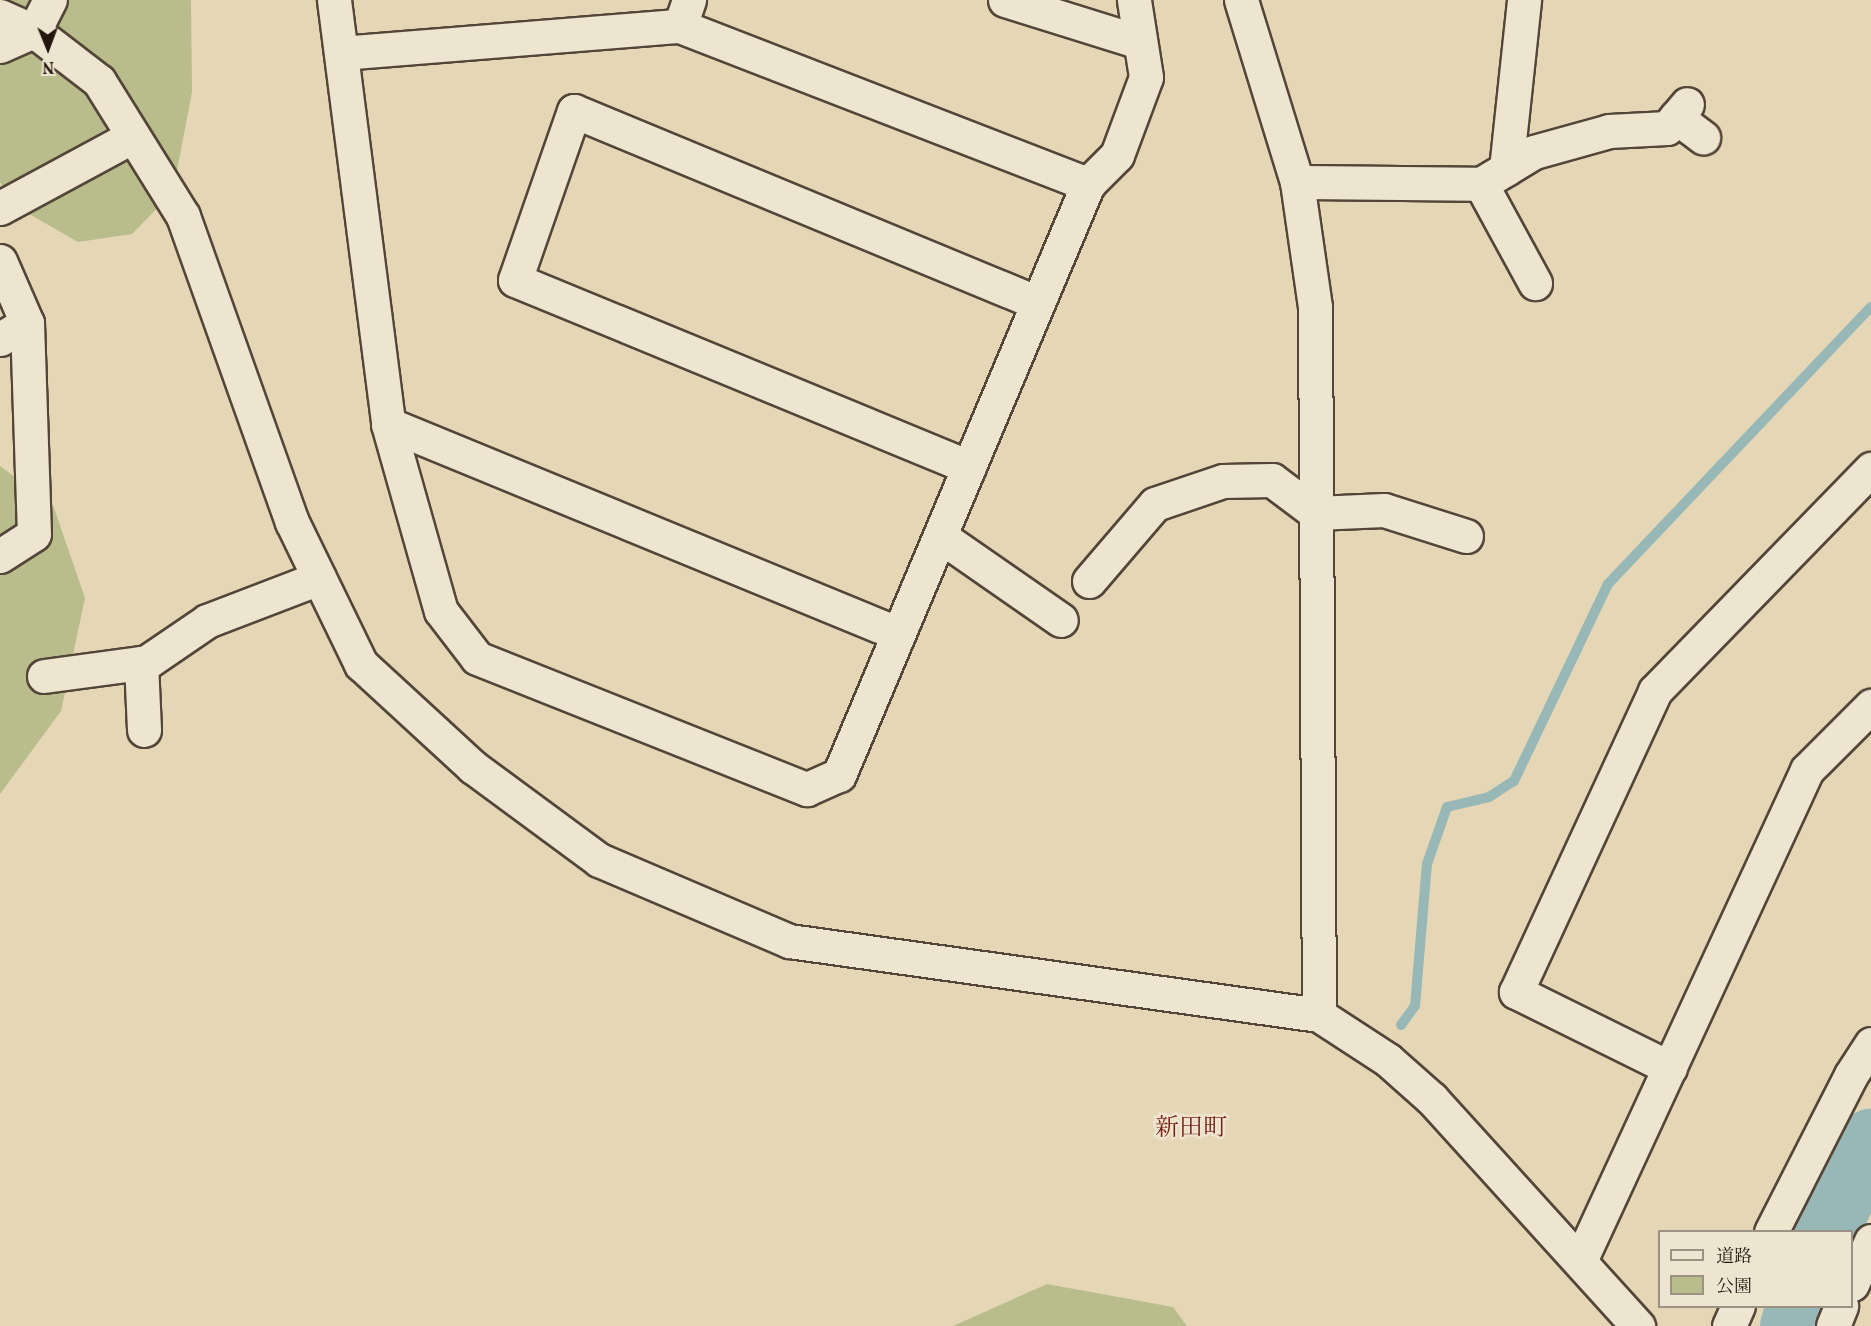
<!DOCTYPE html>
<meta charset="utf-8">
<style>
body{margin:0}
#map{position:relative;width:1871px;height:1326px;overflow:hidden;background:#e5d7b6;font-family:Vollkorn,"Noto Serif JP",serif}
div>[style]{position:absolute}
.green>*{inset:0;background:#b9bd8b}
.stream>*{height:10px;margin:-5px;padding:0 5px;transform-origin:5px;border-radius:5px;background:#98b8b7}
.river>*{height:64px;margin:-32px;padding:0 32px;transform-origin:32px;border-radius:32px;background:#98b8b7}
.roads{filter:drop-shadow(2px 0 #534639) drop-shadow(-2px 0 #534639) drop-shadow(0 2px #534639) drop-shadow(0 -2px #534639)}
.minor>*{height:33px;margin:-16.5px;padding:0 16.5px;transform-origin:16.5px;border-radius:16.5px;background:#eee5d0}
.tertiary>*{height:33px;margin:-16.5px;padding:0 16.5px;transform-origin:16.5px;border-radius:16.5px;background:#eee5d0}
span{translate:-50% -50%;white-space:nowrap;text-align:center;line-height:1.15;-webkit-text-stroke:5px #eee5d0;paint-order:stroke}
.quarter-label{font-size:24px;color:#7a1f14}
.legend{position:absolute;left:1658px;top:1230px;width:195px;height:78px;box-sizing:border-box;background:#eee5d0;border:2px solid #9c9283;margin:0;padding:8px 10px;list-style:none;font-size:18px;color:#22160f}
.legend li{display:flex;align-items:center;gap:12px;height:30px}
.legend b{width:30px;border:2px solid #9c9283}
.north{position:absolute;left:18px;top:18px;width:60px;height:60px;-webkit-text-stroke:4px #eee5d0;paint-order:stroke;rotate:179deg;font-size:16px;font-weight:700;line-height:24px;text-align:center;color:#22160f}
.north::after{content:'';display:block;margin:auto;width:21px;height:27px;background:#22160f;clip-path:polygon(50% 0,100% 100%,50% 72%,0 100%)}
</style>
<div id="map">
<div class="green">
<div style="clip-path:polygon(0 0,191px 0,192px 92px,173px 192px,132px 234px,78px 242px,15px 206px,0 182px)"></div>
<div style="clip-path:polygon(0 466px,53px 505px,85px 598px,61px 711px,0 794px)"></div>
<div style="clip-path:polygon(1047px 1284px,1173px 1307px,1187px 1326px,953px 1326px)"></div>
</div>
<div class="stream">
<div style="left:1401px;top:1025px;width:24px;rotate:-54deg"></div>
<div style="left:1415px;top:1006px;width:143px;rotate:-85.2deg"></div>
<div style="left:1427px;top:864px;width:60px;rotate:-70.7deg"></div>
<div style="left:1447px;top:807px;width:43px;rotate:-13.4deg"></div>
<div style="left:1489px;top:797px;width:30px;rotate:-33deg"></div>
<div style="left:1514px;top:781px;width:218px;rotate:-64.5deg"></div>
<div style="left:1608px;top:584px;width:382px;rotate:-46.5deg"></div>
</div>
<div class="river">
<div style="left:1826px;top:1232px;width:102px;rotate:-63.7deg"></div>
<div style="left:1792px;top:1326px;width:21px;rotate:-73deg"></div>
</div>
<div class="roads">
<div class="minor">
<div style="left:334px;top:0;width:427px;rotate:82.7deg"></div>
<div style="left:388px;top:424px;width:194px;rotate:74.2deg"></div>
<div style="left:441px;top:611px;width:59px;rotate:52.5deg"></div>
<div style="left:477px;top:658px;width:355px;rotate:21.7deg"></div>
<div style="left:807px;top:789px;width:35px;rotate:-24deg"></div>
<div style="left:839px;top:775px;width:641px;rotate:-67.15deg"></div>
<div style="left:1088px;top:184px;width:41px;rotate:-45deg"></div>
<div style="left:1117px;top:155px;width:83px;rotate:-69.6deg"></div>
<div style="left:1146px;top:77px;width:78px;rotate:-98.9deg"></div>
<div style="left:1005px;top:0;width:141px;rotate:17.3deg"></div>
<div style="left:680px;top:26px;width:28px;rotate:-71deg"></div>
<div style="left:0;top:46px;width:37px;rotate:-24deg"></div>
<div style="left:34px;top:31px;width:82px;rotate:37.6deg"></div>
<div style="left:99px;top:81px;width:159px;rotate:58.1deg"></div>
<div style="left:183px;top:216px;width:325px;rotate:70.4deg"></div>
<div style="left:292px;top:522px;width:158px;rotate:64.1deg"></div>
<div style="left:361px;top:664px;width:152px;rotate:42.6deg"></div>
<div style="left:473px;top:767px;width:157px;rotate:36.4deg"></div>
<div style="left:599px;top:860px;width:207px;rotate:23.1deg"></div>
<div style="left:789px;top:941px;width:535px;rotate:7.95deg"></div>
<div style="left:1319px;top:1015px;width:82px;rotate:33.1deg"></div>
<div style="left:1388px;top:1060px;width:59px;rotate:41.6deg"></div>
<div style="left:1432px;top:1099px;width:307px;rotate:47.8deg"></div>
<div style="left:341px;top:53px;width:340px;rotate:-4.6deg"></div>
<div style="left:680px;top:26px;width:438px;rotate:21.2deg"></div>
<div style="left:1676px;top:117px;width:34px;rotate:37deg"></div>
<div style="left:1506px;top:169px;width:170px;rotate:-83.9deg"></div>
<div style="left:1297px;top:182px;width:184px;rotate:0.6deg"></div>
<div style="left:1481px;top:184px;width:113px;rotate:61.4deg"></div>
<div style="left:1481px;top:184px;width:62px;rotate:-31.1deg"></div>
<div style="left:1534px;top:152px;width:78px;rotate:-15.6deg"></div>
<div style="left:1609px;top:131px;width:58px;rotate:-3deg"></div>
<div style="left:1667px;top:128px;width:31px;rotate:-50deg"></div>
<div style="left:0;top:208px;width:151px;rotate:-28.4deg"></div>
<div style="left:0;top:261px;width:68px;rotate:66.5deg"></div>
<div style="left:27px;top:323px;width:31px;rotate:149deg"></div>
<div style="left:388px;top:424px;width:552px;rotate:22.34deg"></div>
<div style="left:969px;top:467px;width:491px;rotate:-157.6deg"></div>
<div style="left:515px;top:280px;width:179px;rotate:-70.8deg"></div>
<div style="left:574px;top:111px;width:502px;rotate:22.48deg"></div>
<div style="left:940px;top:536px;width:147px;rotate:34.8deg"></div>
<div style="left:0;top:556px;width:40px;rotate:-32.9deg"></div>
<div style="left:34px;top:534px;width:211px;rotate:-91.9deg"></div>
<div style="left:1089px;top:581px;width:101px;rotate:-49.4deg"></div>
<div style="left:1155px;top:504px;width:72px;rotate:-18.7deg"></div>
<div style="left:1223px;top:481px;width:49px;rotate:-1.2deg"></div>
<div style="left:1272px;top:480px;width:55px;rotate:36.9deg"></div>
<div style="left:1316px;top:513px;width:68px;rotate:-2.5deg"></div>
<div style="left:1384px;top:510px;width:86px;rotate:17.6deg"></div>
<div style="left:141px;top:663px;width:67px;rotate:87.4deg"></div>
<div style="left:44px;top:676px;width:104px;rotate:-7.7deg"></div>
<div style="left:147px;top:662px;width:73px;rotate:-34.3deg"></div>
<div style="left:207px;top:621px;width:120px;rotate:-21deg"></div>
<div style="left:1670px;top:1068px;width:172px;rotate:-153.7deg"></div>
<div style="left:1516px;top:992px;width:332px;rotate:-65.2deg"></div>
<div style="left:1655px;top:691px;width:310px;rotate:-45.8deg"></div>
<div style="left:1771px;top:1232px;width:176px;rotate:-63deg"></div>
<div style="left:1851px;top:1075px;width:37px;rotate:-57deg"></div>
<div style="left:1580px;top:1261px;width:541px;rotate:-65.19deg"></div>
<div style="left:1807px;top:770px;width:91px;rotate:-45deg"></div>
<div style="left:1852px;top:1284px;width:47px;rotate:-66.2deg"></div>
<div style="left:1729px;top:1326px;width:22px;rotate:-66deg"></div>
<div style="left:1833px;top:1326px;width:22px;rotate:-68deg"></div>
</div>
<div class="tertiary">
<div style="left:1241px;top:0;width:190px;rotate:72.9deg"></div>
<div style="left:1297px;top:182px;width:126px;rotate:81.8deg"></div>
<div style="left:1315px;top:307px;width:708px;rotate:89.68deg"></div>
<div style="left:0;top:16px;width:37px;rotate:24deg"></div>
<div style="left:34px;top:31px;width:35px;rotate:-63deg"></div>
</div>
</div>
<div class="quarter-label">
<span style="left:1191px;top:1130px">新田町</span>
</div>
<ul class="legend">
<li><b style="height:8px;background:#eee5d0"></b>道路</li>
<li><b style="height:16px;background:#b9bd8b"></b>公園</li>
</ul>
<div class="north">N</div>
</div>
